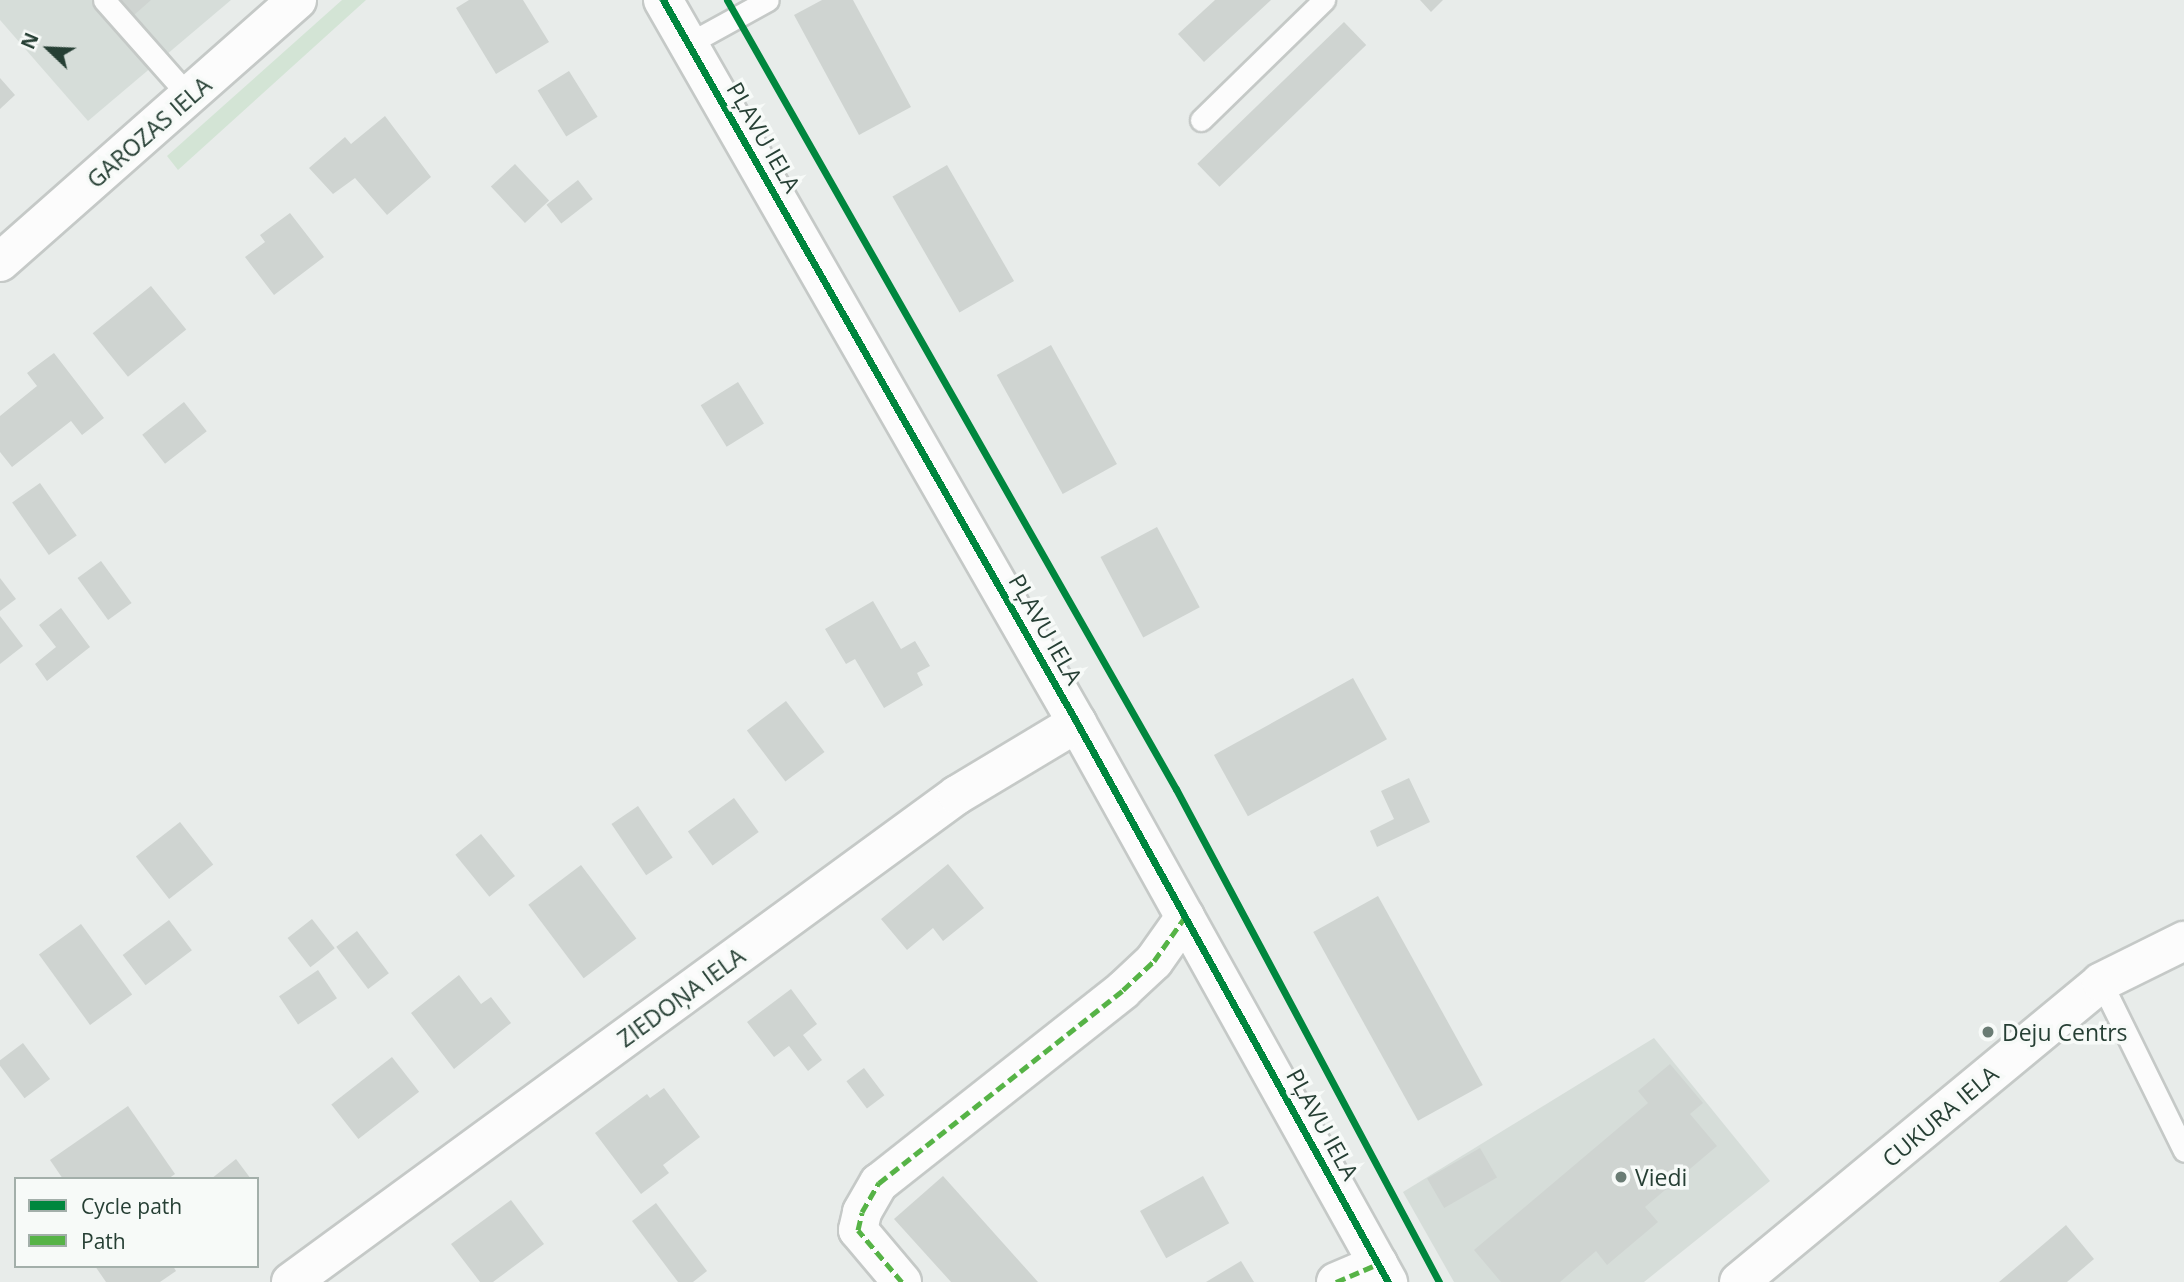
<!DOCTYPE html>
<meta charset="utf-8">
<style>
body{margin:0}
#map{position:relative;width:2184px;height:1282px;overflow:hidden;background:#e8ecea;font-family:"Open Sans",sans-serif}
div>[style]{position:absolute}
.built>*{inset:0;background:#d6ddd9}
.green>*{inset:0;background:#d3e4d5}
.building>*{inset:0;background:#cfd4d1;transform-origin:0 0}
.roads{filter:drop-shadow(2px 0 #c5c9c7) drop-shadow(-2px 0 #c5c9c7) drop-shadow(0 2px #c5c9c7) drop-shadow(0 -2px #c5c9c7)}
.service>*{height:21px;margin:-10.5px;padding:0 10.5px;transform-origin:10.5px;border-radius:10.5px;background:#fcfcfc}
.minor>*{height:38px;margin:-19px;padding:0 19px;transform-origin:19px;border-radius:19px;background:#fcfcfc}
.secondary>*{height:38px;margin:-19px;padding:0 19px;transform-origin:19px;border-radius:19px;background:#fcfcfc}
.quiet>*{height:5px;margin-top:-2.5px;transform-origin:0;background:repeating-linear-gradient(90deg,#56b346 0 10px,transparent 0 15px)}
.cycleway>*{height:7px;margin:-3.5px;padding:0 3.5px;transform-origin:3.5px;border-radius:3.5px;background:#00873e}
.dots>*{width:19px;height:19px;translate:-50% -50%;box-sizing:border-box;border:4px solid #f7faf8;border-radius:50%}
span{translate:-50% -50%;white-space:nowrap;text-align:center;line-height:1.15;-webkit-text-stroke:7px #f7faf8;paint-order:stroke}
.street-label{font-size:23px;color:#263f34}
.poi-label{font-size:23px;color:#263f34}
.left{translate:0 -50%;text-align:left}
.legend{position:absolute;left:14px;top:1177px;width:245px;height:91px;box-sizing:border-box;background:#f7faf8;border:2px solid #a3afaa;margin:0;padding:9px 12px;list-style:none;font-size:21px;color:#263f34}
.legend li{display:flex;align-items:center;gap:14px;height:35px}
.legend b{width:35px;border:2px solid #a3afaa}
.north{position:absolute;left:14px;top:14px;width:70px;height:70px;-webkit-text-stroke:5px #f7faf8;paint-order:stroke;rotate:293deg;font-size:19px;font-weight:700;line-height:28px;text-align:center;color:#263f34}
.north::after{content:'';display:block;margin:auto;width:24px;height:32px;background:#263f34;clip-path:polygon(50% 0,100% 100%,50% 72%,0 100%)}
</style>
<div id="map">
<div class="built">
<div style="clip-path:polygon(0 0,231px 0,88px 121px,0 20px)"></div>
<div style="clip-path:polygon(1654px 1038px,1770px 1181px,1644px 1282px,1454px 1282px,1403px 1192px)"></div>
</div>
<div class="green">
<div style="clip-path:polygon(342px 0,366px 0,178px 170px,167px 156px)"></div>
</div>
<div class="building">
<div style="clip-path:polygon(121px 0,151px 0,134px 15px)"></div>
<div style="clip-path:polygon(469px 0,523px 0,549px 42px,496px 74px,456px 8px)"></div>
<div style="clip-path:polygon(822px 0,853px 0,911px 107px,859px 135px,794px 15px)"></div>
<div style="clip-path:polygon(1215px 0,1271px 0,1204px 62px,1178px 34px)"></div>
<div style="clip-path:polygon(1420px 0,1443px 0,1431px 12px)"></div>
<div style="left:1344px;top:22px;width:32px;height:204px;rotate:46deg"></div>
<div style="left:569px;top:71px;width:54px;height:37px;rotate:58deg"></div>
<div style="clip-path:polygon(0 78px,15px 95px,0 109px)"></div>
<div style="clip-path:polygon(385px 116px,431px 177px,387px 215px,355px 178px,333px 194px,309px 168px,345px 137px,351px 144px)"></div>
<div style="left:515px;top:164px;width:50px;height:33px;rotate:47deg"></div>
<div style="left:947px;top:165px;width:134px;height:63px;rotate:60deg"></div>
<div style="left:578px;top:180px;width:24px;height:40px;rotate:52deg"></div>
<div style="clip-path:polygon(290px 213px,324px 257px,274px 295px,245px 257px,265px 242px,260px 235px)"></div>
<div style="left:151px;top:286px;width:56px;height:75px;rotate:51deg"></div>
<div style="left:1051px;top:345px;width:136px;height:62px;rotate:61deg"></div>
<div style="clip-path:polygon(54px 353px,104px 418px,82px 435px,71px 421px,12px 467px,0 452px,0 416px,37px 386px,27px 373px)"></div>
<div style="left:738px;top:382px;width:49px;height:44px;rotate:58deg"></div>
<div style="left:184px;top:402px;width:37px;height:53px;rotate:52deg"></div>
<div style="left:40px;top:483px;width:64px;height:34px;rotate:55deg"></div>
<div style="left:1157px;top:527px;width:91px;height:64px;rotate:62deg"></div>
<div style="left:101px;top:561px;width:52px;height:29px;rotate:54deg"></div>
<div style="clip-path:polygon(0 578px,16px 599px,0 611px)"></div>
<div style="clip-path:polygon(873px 601px,901px 649px,915px 641px,930px 666px,917px 673px,923px 685px,884px 708px,855px 659px,846px 664px,825px 629px)"></div>
<div style="clip-path:polygon(61px 608px,90px 647px,47px 681px,35px 664px,56px 647px,39px 625px)"></div>
<div style="clip-path:polygon(0 616px,23px 646px,0 664px)"></div>
<div style="left:1353px;top:678px;width:70px;height:159px;rotate:61deg"></div>
<div style="left:786px;top:701px;width:64px;height:49px;rotate:53deg"></div>
<div style="clip-path:polygon(1409px 778px,1430px 822px,1377px 847px,1370px 831px,1394px 819px,1381px 791px)"></div>
<div style="left:734px;top:798px;width:42px;height:57px;rotate:54deg"></div>
<div style="left:638px;top:806px;width:62px;height:32px;rotate:56deg"></div>
<div style="left:180px;top:822px;width:54px;height:56px;rotate:52deg"></div>
<div style="left:481px;top:834px;width:54px;height:33px;rotate:51deg"></div>
<div style="clip-path:polygon(948px 864px,984px 908px,943px 941px,933px 928px,907px 950px,881px 919px)"></div>
<div style="left:581px;top:865px;width:92px;height:66px;rotate:53deg"></div>
<div style="left:1378px;top:896px;width:216px;height:74px;rotate:61deg"></div>
<div style="left:312px;top:919px;width:37px;height:31px;rotate:52deg"></div>
<div style="left:169px;top:920px;width:38px;height:58px;rotate:53deg"></div>
<div style="left:81px;top:924px;width:87px;height:52px;rotate:54deg"></div>
<div style="left:357px;top:931px;width:53px;height:26px;rotate:53deg"></div>
<div style="left:318px;top:970px;width:34px;height:47px;rotate:56deg"></div>
<div style="clip-path:polygon(459px 975px,481px 1004px,491px 997px,511px 1023px,454px 1069px,411px 1013px)"></div>
<div style="clip-path:polygon(791px 989px,817px 1024px,803px 1035px,822px 1060px,808px 1071px,789px 1046px,774px 1057px,747px 1022px)"></div>
<div style="left:23px;top:1043px;width:45px;height:32px;rotate:53deg"></div>
<div style="left:392px;top:1057px;width:44px;height:77px;rotate:52deg"></div>
<div style="clip-path:polygon(1670px 1064px,1703px 1103px,1690px 1114px,1717px 1146px,1645px 1207px,1658px 1222px,1607px 1265px,1596px 1251px,1560px 1282px,1501px 1282px,1474px 1250px,1648px 1103px,1638px 1091px)"></div>
<div style="left:864px;top:1068px;width:34px;height:22px;rotate:53deg"></div>
<div style="clip-path:polygon(664px 1088px,700px 1137px,663px 1165px,669px 1173px,641px 1194px,595px 1133px,647px 1094px,650px 1098px)"></div>
<div style="clip-path:polygon(128px 1106px,175px 1174px,168px 1179px,63px 1179px,50px 1160px)"></div>
<div style="left:1480px;top:1148px;width:34px;height:61px;rotate:60deg"></div>
<div style="clip-path:polygon(236px 1159px,251px 1179px,211px 1179px)"></div>
<div style="clip-path:polygon(943px 1176px,1038px 1282px,951px 1282px,894px 1219px)"></div>
<div style="left:1203px;top:1176px;width:54px;height:72px;rotate:61deg"></div>
<div style="clip-path:polygon(511px 1200px,544px 1244px,493px 1282px,480px 1282px,451px 1244px)"></div>
<div style="clip-path:polygon(656px 1203px,707px 1271px,693px 1282px,678px 1282px,632px 1221px)"></div>
<div style="clip-path:polygon(2066px 1225px,2094px 1259px,2067px 1282px,1999px 1282px)"></div>
<div style="clip-path:polygon(1241px 1261px,1254px 1282px,1206px 1282px)"></div>
<div style="clip-path:polygon(95px 1266px,173px 1266px,176px 1271px,160px 1282px,106px 1282px)"></div>
</div>
<div class="roads">
<div class="service">
<div style="left:104px;top:0;width:128px;rotate:48.5deg"></div>
<div style="left:688px;top:44px;width:91px;rotate:-28.8deg"></div>
<div style="left:1201px;top:120px;width:172px;rotate:-44.3deg"></div>
<div style="left:2101px;top:982px;width:188px;rotate:63.8deg"></div>
</div>
<div class="minor">
<div style="left:663px;top:0;width:833px;rotate:60.2deg"></div>
<div style="left:1077px;top:723px;width:640px;rotate:60.91deg"></div>
<div style="left:291px;top:1282px;width:825px;rotate:-36.18deg"></div>
<div style="left:957px;top:795px;width:140px;rotate:-31deg"></div>
<div style="left:902px;top:1282px;width:68px;rotate:-130.2deg"></div>
<div style="left:858px;top:1230px;width:18px;rotate:-77deg"></div>
<div style="left:862px;top:1212px;width:34px;rotate:-60deg"></div>
<div style="left:879px;top:1183px;width:311px;rotate:-38.3deg"></div>
<div style="left:1123px;top:990px;width:42px;rotate:-43.1deg"></div>
<div style="left:1154px;top:961px;width:54px;rotate:-54.8deg"></div>
<div style="left:1336px;top:1282px;width:46px;rotate:-23.2deg"></div>
<div style="left:1739px;top:1282px;width:470px;rotate:-39.6deg"></div>
<div style="left:2101px;top:982px;width:93px;rotate:-26.3deg"></div>
</div>
<div class="secondary">
<div style="left:0;top:262px;width:396px;rotate:-41.4deg"></div>
</div>
</div>
<div class="quiet">
<div style="left:902px;top:1282px;width:68px;rotate:-130.2deg"></div>
<div style="left:858px;top:1230px;width:18px;rotate:-77deg"></div>
<div style="left:862px;top:1212px;width:34px;rotate:-60deg"></div>
<div style="left:879px;top:1183px;width:311px;rotate:-38.3deg"></div>
<div style="left:1123px;top:990px;width:42px;rotate:-43.1deg"></div>
<div style="left:1154px;top:961px;width:54px;rotate:-54.8deg"></div>
<div style="left:1336px;top:1282px;width:46px;rotate:-23.2deg"></div>
</div>
<div class="cycleway">
<div style="left:663px;top:0;width:833px;rotate:60.2deg"></div>
<div style="left:1077px;top:723px;width:640px;rotate:60.91deg"></div>
<div style="left:727px;top:0;width:908px;rotate:60.36deg"></div>
<div style="left:1176px;top:789px;width:559px;rotate:61.92deg"></div>
</div>
<div class="dots">
<div style="left:1988px;top:1032px;background:#6a7c74"></div>
<div style="left:1621px;top:1177px;background:#6a7c74"></div>
</div>
<div class="street-label">
<span style="left:149px;top:132px;rotate:-41deg">GAROZAS IELA</span>
<span style="left:764px;top:137px;rotate:60deg">PĻAVU IELA</span>
<span style="left:1046px;top:629px;rotate:60deg">PĻAVU IELA</span>
<span style="left:681px;top:997px;rotate:-36deg">ZIEDOŅA IELA</span>
<span style="left:1940px;top:1116px;rotate:-40deg">CUKURA IELA</span>
<span style="left:1323px;top:1124px;rotate:61deg">PĻAVU IELA</span>
</div>
<div class="poi-label">
<span class="left" style="left:2002px;top:1032px">Deju Centrs</span>
<span class="left" style="left:1635px;top:1177px">Viedi</span>
</div>
<ul class="legend">
<li><b style="height:9px;background:#00873e"></b>Cycle path</li>
<li><b style="height:9px;background:#56b346"></b>Path</li>
</ul>
<div class="north">N</div>
</div>
